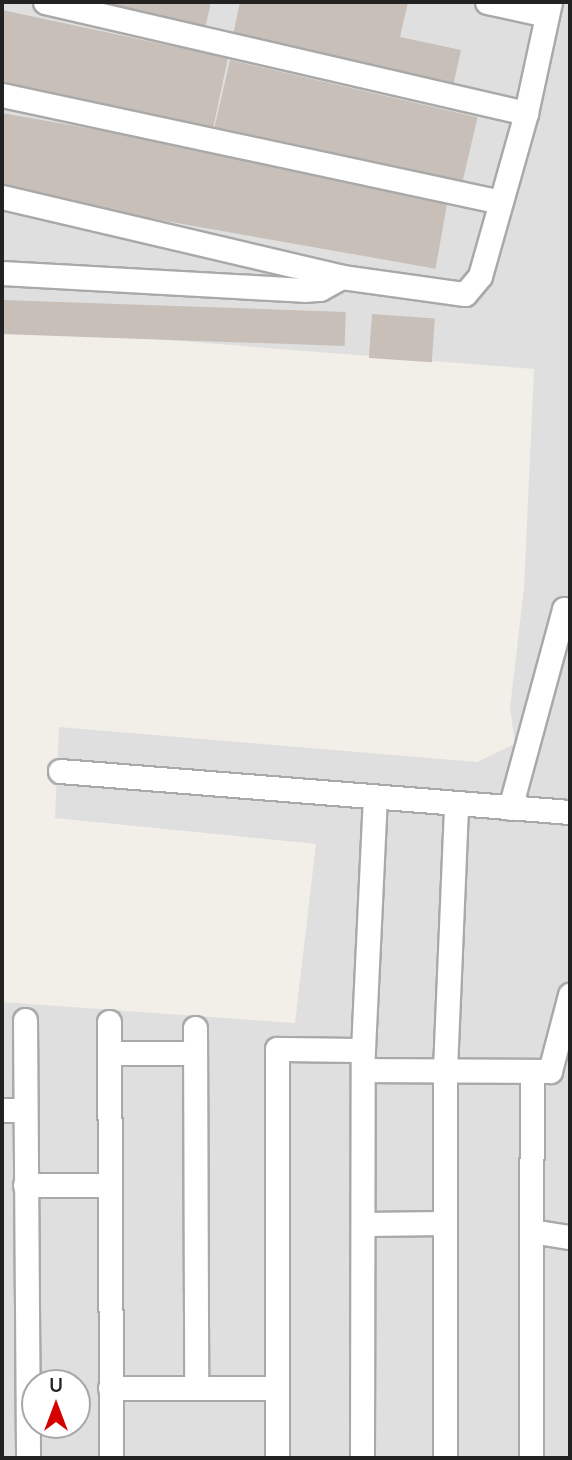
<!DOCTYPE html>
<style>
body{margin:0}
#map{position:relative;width:572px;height:1460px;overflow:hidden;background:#f2efe9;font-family:Manrope,sans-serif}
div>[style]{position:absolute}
.residential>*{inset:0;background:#e0dfdf}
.building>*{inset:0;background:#c7bfb8;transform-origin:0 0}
.roads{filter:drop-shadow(2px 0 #a9a9a9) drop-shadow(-2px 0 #a9a9a9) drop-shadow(0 2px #a9a9a9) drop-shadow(0 -2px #a9a9a9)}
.minor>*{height:23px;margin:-11.5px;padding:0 11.5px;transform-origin:11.5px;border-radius:11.5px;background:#fff}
span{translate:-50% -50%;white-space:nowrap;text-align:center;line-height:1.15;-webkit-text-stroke:5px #fff;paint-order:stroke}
.frame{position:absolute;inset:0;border:4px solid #222;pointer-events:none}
.north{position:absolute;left:21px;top:1369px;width:70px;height:70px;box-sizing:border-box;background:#fff;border:2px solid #a7a7a7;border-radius:50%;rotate:0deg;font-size:19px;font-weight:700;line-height:28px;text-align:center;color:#222}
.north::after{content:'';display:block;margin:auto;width:24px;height:32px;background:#d40000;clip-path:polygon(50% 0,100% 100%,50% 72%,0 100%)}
</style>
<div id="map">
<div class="residential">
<div style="clip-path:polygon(evenodd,2px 2px,570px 2px,570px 1458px,2px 1458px,2px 1002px,295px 1023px,316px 844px,55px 818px,59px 727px,477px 762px,515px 744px,510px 708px,524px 588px,534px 369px,2px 327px,2px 2px,35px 1383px,77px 1383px,77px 1425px,35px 1425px,35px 1383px)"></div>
</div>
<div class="building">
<div style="clip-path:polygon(71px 2px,211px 2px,204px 33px)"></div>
<div style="clip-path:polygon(240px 2px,408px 2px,400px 37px,461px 50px,452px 91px,231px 44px)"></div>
<div style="left:2px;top:10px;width:231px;height:74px;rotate:12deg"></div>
<div style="left:230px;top:60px;width:254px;height:76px;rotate:13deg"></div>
<div style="left:2px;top:113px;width:454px;height:78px;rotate:10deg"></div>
<div style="left:2px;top:300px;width:344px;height:34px;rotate:2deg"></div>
<div style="left:372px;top:314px;width:63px;height:44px;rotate:4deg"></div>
</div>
<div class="roads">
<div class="minor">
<div style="left:45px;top:2px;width:494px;rotate:13deg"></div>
<div style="left:487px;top:2px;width:61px;rotate:12.2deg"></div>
<div style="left:2px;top:95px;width:510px;rotate:12.1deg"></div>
<div style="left:2px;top:197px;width:349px;rotate:13.2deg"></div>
<div style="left:342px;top:277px;width:124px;rotate:7.9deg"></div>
<div style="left:465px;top:294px;width:23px;rotate:-50deg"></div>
<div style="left:480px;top:276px;width:169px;rotate:-74.2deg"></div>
<div style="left:526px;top:113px;width:114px;rotate:-77.8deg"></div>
<div style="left:2px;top:273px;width:302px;rotate:3.2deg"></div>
<div style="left:304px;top:290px;width:16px;rotate:-4deg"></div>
<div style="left:320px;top:289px;width:25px;rotate:-29deg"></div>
<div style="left:60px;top:771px;width:512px;rotate:4.6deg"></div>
<div style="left:510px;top:808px;width:206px;rotate:-74.8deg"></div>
<div style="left:564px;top:609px;width:6px;rotate:18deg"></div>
<div style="left:25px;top:1020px;width:438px;rotate:89.6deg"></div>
<div style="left:109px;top:1022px;width:436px;rotate:89.7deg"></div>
<div style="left:195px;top:1028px;width:360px;rotate:89.8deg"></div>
<div style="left:109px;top:1053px;width:86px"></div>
<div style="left:363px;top:1070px;width:187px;rotate:0.3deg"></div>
<div style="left:550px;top:1071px;width:79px;rotate:-75.3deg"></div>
<div style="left:2px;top:1110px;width:23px"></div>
<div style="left:25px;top:1185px;width:85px"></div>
<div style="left:363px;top:1224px;width:82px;rotate:-0.7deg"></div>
<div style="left:531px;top:1231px;width:39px;rotate:9deg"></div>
<div style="left:110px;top:1388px;width:165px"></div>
<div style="left:277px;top:1458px;width:409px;rotate:-90deg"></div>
<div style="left:277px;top:1049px;width:86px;rotate:0.7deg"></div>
<div style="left:362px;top:1458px;width:408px;rotate:-89.9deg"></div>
<div style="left:363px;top:1050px;width:253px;rotate:-87.3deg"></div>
<div style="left:445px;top:1458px;width:388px;rotate:-90deg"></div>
<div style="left:445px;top:1070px;width:267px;rotate:-87.6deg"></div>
<div style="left:531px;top:1458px;width:387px;rotate:-89.9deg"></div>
</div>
</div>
<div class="frame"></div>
<div class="north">U</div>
</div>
